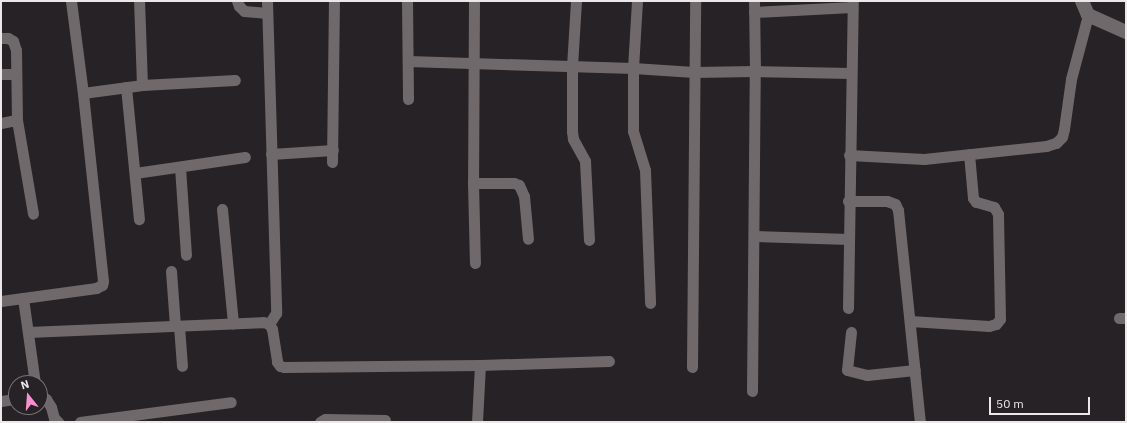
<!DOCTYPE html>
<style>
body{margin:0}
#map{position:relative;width:1127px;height:423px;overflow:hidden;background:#272225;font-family:"IBM Plex Sans",sans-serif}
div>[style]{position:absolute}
.minor>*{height:11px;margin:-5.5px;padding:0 5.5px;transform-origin:5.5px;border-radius:5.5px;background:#6f696c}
.tertiary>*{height:14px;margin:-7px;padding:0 7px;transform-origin:7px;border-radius:7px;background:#6f696c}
span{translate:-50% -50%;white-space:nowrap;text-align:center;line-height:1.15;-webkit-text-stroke:4px #272225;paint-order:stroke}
.frame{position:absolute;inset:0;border:2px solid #ece8ea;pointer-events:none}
.north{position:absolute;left:8px;top:375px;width:40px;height:40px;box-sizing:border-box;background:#272225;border:1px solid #767174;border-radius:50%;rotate:343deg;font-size:11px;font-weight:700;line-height:16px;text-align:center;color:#ece8ea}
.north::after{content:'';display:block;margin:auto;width:14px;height:18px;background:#f690cf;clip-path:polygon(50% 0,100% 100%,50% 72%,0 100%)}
.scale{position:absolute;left:989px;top:397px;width:101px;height:18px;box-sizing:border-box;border:2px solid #ece8ea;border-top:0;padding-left:5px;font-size:12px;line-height:14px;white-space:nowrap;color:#ece8ea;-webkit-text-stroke:3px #272225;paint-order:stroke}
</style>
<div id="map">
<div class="minor">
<div style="left:71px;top:1px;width:93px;rotate:82.6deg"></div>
<div style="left:83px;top:93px;width:60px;rotate:-7.7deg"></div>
<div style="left:142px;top:85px;width:84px;rotate:-92deg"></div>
<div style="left:237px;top:1px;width:5px;rotate:68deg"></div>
<div style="left:239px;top:6px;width:7px;rotate:45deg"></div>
<div style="left:244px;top:11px;width:23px;rotate:5deg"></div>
<div style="left:267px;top:1px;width:312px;rotate:88.3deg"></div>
<div style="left:276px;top:313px;width:13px;rotate:122deg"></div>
<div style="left:407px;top:1px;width:98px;rotate:89.4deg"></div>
<div style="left:474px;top:1px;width:182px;rotate:90.3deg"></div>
<div style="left:473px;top:183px;width:80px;rotate:88.6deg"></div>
<div style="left:576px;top:1px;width:66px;rotate:93.5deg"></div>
<div style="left:572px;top:67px;width:64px;rotate:90deg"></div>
<div style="left:572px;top:131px;width:8px;rotate:83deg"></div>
<div style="left:573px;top:139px;width:25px;rotate:61deg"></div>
<div style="left:585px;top:161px;width:79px;rotate:87.1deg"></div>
<div style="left:637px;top:1px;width:67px;rotate:93.4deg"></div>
<div style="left:633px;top:68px;width:63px;rotate:90deg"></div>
<div style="left:633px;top:131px;width:41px;rotate:72.9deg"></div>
<div style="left:645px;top:170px;width:133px;rotate:87.8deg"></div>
<div style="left:754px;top:12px;width:98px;rotate:-2.9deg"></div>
<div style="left:1px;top:38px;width:7px"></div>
<div style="left:8px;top:38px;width:6px;rotate:31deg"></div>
<div style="left:13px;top:41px;width:9px;rotate:72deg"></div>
<div style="left:16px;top:50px;width:70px;rotate:89.2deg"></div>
<div style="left:17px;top:120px;width:95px;rotate:80.3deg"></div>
<div style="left:408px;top:61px;width:225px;rotate:1.8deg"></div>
<div style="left:633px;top:68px;width:61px;rotate:3.8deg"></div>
<div style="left:694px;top:72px;width:61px;rotate:-0.9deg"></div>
<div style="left:755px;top:71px;width:96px;rotate:1.2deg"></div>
<div style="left:1px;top:74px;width:14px"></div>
<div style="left:142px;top:85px;width:93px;rotate:-3.1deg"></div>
<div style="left:126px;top:87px;width:133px;rotate:84.4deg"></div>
<div style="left:1px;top:123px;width:16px;rotate:-11deg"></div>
<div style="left:271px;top:154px;width:62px;rotate:-3.7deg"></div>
<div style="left:849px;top:155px;width:75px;rotate:3.1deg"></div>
<div style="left:924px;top:159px;width:123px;rotate:-6.1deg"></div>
<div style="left:1046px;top:146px;width:10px;rotate:-17deg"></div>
<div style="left:1056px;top:143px;width:8px;rotate:-45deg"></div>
<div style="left:1062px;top:137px;width:8px;rotate:-76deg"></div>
<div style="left:1064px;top:129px;width:50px;rotate:-82deg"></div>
<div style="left:1071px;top:79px;width:66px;rotate:-75.1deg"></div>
<div style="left:332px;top:162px;width:161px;rotate:-89.3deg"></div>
<div style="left:180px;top:167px;width:88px;rotate:86.1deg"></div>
<div style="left:135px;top:173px;width:111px;rotate:-8.3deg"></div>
<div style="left:473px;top:183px;width:41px"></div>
<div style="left:514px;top:183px;width:5px;rotate:22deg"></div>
<div style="left:519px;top:185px;width:12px;rotate:66deg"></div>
<div style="left:524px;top:196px;width:43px;rotate:84.7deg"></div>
<div style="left:848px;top:201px;width:39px"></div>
<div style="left:887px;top:201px;width:9px;rotate:21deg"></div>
<div style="left:895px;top:204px;width:7px;rotate:63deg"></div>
<div style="left:898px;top:210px;width:213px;rotate:84.1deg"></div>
<div style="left:222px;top:209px;width:115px;rotate:84.5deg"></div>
<div style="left:754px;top:236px;width:95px;rotate:1.8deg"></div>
<div style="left:171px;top:271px;width:55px;rotate:85.8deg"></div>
<div style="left:23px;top:298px;width:74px;rotate:-7.8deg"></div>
<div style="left:96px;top:288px;width:7px;rotate:-27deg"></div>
<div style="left:102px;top:285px;width:4px;rotate:-76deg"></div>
<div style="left:103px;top:281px;width:189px;rotate:-96.1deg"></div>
<div style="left:1px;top:301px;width:22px;rotate:-8deg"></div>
<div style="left:23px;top:298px;width:86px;rotate:82deg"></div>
<div style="left:848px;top:308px;width:307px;rotate:-89.1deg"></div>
<div style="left:1119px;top:318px;width:7px"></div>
<div style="left:910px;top:321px;width:79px;rotate:3.6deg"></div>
<div style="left:989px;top:326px;width:7px;rotate:-16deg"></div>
<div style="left:996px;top:324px;width:6px;rotate:-51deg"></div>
<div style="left:1000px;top:319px;width:105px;rotate:-91.1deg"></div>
<div style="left:998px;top:214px;width:8px;rotate:-120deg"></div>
<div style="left:994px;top:207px;width:19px;rotate:-164deg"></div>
<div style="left:976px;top:202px;width:5px;rotate:-127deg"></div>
<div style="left:973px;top:198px;width:44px;rotate:-95.2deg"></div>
<div style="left:179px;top:326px;width:40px;rotate:85.7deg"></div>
<div style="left:28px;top:332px;width:235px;rotate:-2.4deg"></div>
<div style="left:263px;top:322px;width:6px;rotate:18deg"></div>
<div style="left:269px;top:324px;width:6px;rotate:59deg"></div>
<div style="left:272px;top:329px;width:33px;rotate:81deg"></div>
<div style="left:277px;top:362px;width:5px;rotate:53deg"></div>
<div style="left:280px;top:366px;width:4px;rotate:14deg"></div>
<div style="left:284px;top:367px;width:196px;rotate:-0.6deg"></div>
<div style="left:480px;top:365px;width:129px;rotate:-1.8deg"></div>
<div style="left:851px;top:332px;width:38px;rotate:96deg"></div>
<div style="left:847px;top:370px;width:21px;rotate:14deg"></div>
<div style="left:867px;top:375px;width:48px;rotate:-5.9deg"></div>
<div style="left:692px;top:367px;width:366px;rotate:-89.5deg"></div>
<div style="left:752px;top:391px;width:320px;rotate:-89.5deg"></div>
<div style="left:755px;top:71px;width:70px;rotate:-90.8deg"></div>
<div style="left:40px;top:397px;width:6px;rotate:18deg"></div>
<div style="left:46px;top:399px;width:9px;rotate:58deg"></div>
<div style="left:51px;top:407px;width:11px;rotate:75deg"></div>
<div style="left:54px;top:418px;width:6px;rotate:45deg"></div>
<div style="left:1px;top:401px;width:15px;rotate:-8deg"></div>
<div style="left:80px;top:422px;width:152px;rotate:-7.5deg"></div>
<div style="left:320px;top:422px;width:6px;rotate:-31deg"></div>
<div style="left:325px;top:419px;width:60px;rotate:1deg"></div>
<div style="left:477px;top:422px;width:57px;rotate:-87deg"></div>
</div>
<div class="tertiary">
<div style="left:1082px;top:1px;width:15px;rotate:67deg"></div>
<div style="left:1088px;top:15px;width:42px;rotate:24.1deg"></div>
</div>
<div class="frame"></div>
<div class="north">N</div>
<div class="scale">50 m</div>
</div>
